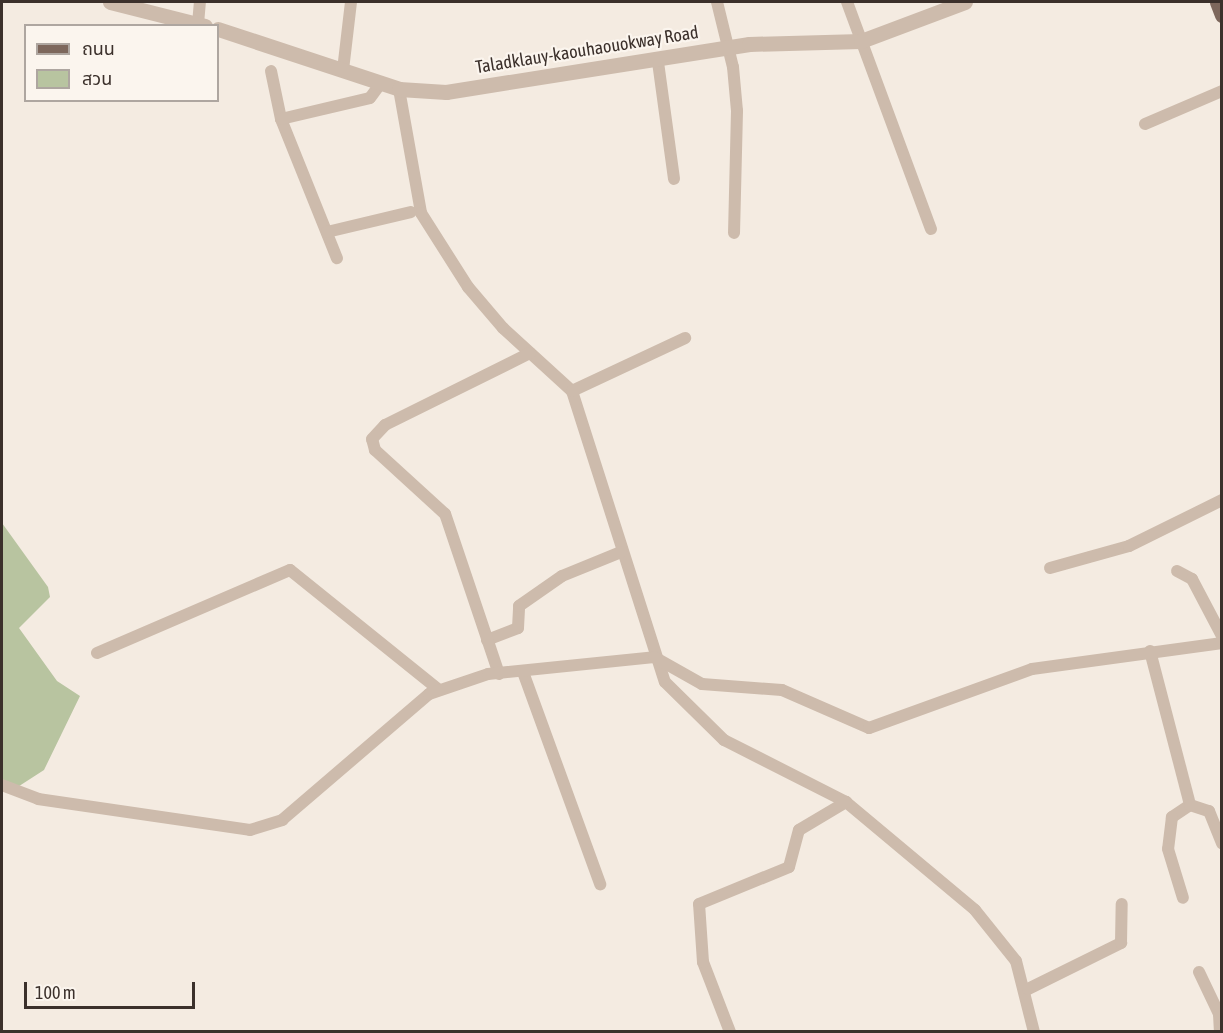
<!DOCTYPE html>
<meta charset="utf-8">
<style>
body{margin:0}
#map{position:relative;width:1223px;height:1033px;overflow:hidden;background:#f4ebe1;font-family:"Asap Condensed","Noto Sans Thai",sans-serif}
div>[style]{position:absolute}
.green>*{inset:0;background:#b8c4a0}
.minor>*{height:12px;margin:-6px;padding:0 6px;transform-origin:6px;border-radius:6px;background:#cdbbac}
.tertiary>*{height:15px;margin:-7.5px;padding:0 7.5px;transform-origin:7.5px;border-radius:7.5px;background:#cdbbac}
.primary>*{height:15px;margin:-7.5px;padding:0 7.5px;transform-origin:7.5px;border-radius:7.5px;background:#7d675c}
span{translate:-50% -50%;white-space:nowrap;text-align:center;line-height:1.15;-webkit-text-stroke:4.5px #fbf5ee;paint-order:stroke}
.street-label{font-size:18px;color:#3b302b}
.frame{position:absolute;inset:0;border:3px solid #3b302b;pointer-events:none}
.legend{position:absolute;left:24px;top:24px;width:195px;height:78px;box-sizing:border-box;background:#fbf5ee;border:2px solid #aea6a0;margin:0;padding:8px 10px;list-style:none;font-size:18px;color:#3b302b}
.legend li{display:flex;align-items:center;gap:12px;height:30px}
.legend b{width:30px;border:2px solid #aea6a0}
.scale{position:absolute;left:24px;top:982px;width:171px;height:27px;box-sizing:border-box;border:3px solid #3b302b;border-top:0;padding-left:8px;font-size:18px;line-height:21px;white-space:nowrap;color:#3b302b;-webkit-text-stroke:4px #fbf5ee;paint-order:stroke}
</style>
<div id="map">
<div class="green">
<div style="clip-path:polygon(2px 523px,48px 587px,50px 597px,19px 628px,57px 681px,80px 696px,44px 770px,13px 790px,2px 781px)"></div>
</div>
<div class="minor">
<div style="left:717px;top:2px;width:67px;rotate:76.2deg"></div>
<div style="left:733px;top:67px;width:44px;rotate:84.8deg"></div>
<div style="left:737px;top:111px;width:122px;rotate:91.4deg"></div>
<div style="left:847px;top:2px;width:242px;rotate:69.7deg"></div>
<div style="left:198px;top:24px;width:22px;rotate:-85deg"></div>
<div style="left:658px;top:62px;width:118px;rotate:82.2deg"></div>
<div style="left:343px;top:70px;width:68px;rotate:-83.3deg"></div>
<div style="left:271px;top:71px;width:49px;rotate:78.2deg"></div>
<div style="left:281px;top:119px;width:150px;rotate:68.1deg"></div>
<div style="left:399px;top:89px;width:126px;rotate:79.9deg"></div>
<div style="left:421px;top:213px;width:88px;rotate:57.6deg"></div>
<div style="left:468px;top:287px;width:54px;rotate:49.5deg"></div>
<div style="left:503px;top:328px;width:93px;rotate:42.4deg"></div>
<div style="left:572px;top:391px;width:305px;rotate:72.3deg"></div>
<div style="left:665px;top:682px;width:83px;rotate:44.5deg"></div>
<div style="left:724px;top:740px;width:137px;rotate:26.9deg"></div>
<div style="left:846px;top:802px;width:168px;rotate:39.9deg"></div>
<div style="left:975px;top:910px;width:65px;rotate:51.2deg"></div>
<div style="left:1016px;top:961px;width:73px;rotate:75.8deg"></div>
<div style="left:281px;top:119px;width:91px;rotate:-13.3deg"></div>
<div style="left:370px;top:98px;width:19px;rotate:-54deg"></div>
<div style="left:1145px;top:124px;width:84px;rotate:-23.2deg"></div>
<div style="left:327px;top:232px;width:86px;rotate:-13.4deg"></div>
<div style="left:572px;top:391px;width:125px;rotate:-25.1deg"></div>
<div style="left:1050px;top:568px;width:82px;rotate:-15.6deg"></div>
<div style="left:1129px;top:546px;width:104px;rotate:-26.3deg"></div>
<div style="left:1177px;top:571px;width:17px;rotate:28deg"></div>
<div style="left:1192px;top:579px;width:64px;rotate:62.2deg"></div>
<div style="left:487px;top:640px;width:33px;rotate:-21deg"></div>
<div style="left:518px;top:628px;width:22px;rotate:-87deg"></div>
<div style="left:519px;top:606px;width:52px;rotate:-34.9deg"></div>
<div style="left:562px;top:576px;width:64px;rotate:-22.1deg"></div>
<div style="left:1150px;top:651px;width:159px;rotate:75.4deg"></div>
<div style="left:1190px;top:805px;width:22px;rotate:146deg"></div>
<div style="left:1172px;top:817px;width:32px;rotate:97deg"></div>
<div style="left:1168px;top:849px;width:51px;rotate:73deg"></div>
<div style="left:97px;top:653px;width:210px;rotate:-23.3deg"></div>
<div style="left:290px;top:570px;width:190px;rotate:38.8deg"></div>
<div style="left:523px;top:672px;width:226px;rotate:70deg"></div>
<div style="left:499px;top:674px;width:169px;rotate:-108.6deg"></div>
<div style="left:445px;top:514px;width:95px;rotate:-137.6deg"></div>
<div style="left:375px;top:450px;width:11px;rotate:-105deg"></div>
<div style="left:372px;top:439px;width:19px;rotate:-47deg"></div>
<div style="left:385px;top:425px;width:162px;rotate:-26.4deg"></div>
<div style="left:2px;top:785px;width:39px;rotate:21deg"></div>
<div style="left:38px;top:799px;width:214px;rotate:8.3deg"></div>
<div style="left:250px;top:830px;width:34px;rotate:-17deg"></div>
<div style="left:282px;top:820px;width:194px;rotate:-40.6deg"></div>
<div style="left:429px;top:694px;width:62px;rotate:-18.7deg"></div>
<div style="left:488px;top:674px;width:167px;rotate:-5.8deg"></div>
<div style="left:654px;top:657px;width:55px;rotate:29.4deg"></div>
<div style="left:702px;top:684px;width:80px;rotate:4.3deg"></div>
<div style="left:782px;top:690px;width:95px;rotate:23.6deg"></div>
<div style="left:869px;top:728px;width:173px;rotate:-19.9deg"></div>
<div style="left:1032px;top:669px;width:192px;rotate:-7.8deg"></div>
<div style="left:1190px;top:805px;width:20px;rotate:18deg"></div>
<div style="left:1209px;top:811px;width:35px;rotate:68deg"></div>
<div style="left:1199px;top:972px;width:47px;rotate:64.5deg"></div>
<div style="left:1219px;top:1014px;width:18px;rotate:87deg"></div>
<div style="left:1028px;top:989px;width:104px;rotate:-26.3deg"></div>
<div style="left:1121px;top:943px;width:39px;rotate:-89deg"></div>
<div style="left:730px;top:1032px;width:75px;rotate:-111.1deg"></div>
<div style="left:703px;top:962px;width:58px;rotate:-93.9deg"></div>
<div style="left:699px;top:904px;width:97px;rotate:-22.3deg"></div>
<div style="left:789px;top:867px;width:38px;rotate:-75deg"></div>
<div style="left:799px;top:830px;width:55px;rotate:-30.8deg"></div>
</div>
<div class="tertiary">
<div style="left:110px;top:2px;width:98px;rotate:14.2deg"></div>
<div style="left:218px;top:29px;width:191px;rotate:18.3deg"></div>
<div style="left:399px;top:89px;width:47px;rotate:3.7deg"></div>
<div style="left:446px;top:92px;width:307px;rotate:-9deg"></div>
<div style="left:749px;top:44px;width:112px;rotate:-1.5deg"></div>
<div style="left:861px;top:41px;width:111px;rotate:-20.6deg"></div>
</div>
<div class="primary">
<div style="left:1217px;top:2px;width:14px;rotate:69deg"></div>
</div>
<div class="street-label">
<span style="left:587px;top:50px;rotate:-9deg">Taladklauy-kaouhaouokway Road</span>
</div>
<div class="frame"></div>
<ul class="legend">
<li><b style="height:8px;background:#7d675c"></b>ถนน</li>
<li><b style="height:16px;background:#b8c4a0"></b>สวน</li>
</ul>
<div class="scale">100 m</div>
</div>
